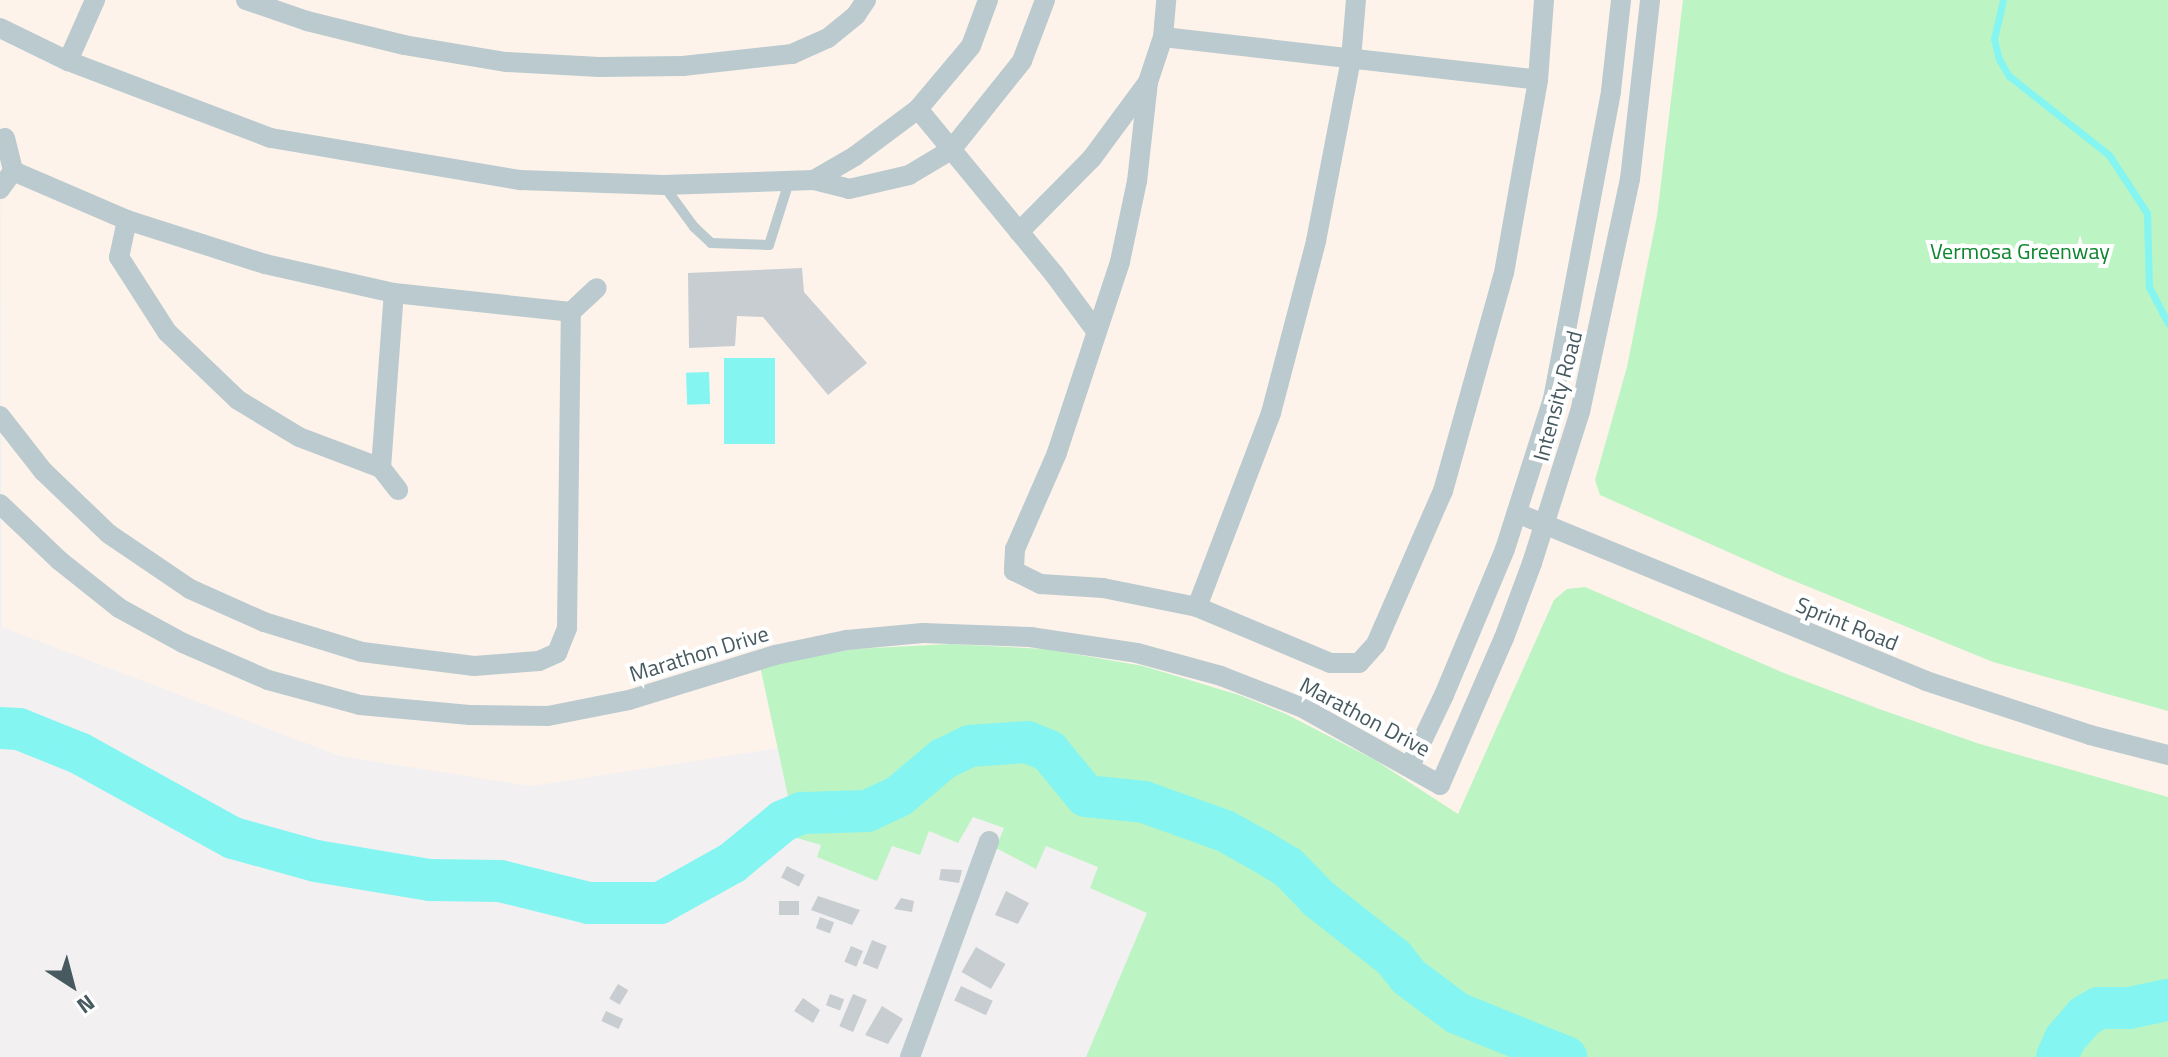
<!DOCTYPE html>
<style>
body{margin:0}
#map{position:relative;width:2168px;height:1057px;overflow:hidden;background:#f3f0f1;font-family:"Titillium Web",sans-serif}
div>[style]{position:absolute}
.commercial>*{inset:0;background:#fef3ea}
.green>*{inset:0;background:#bcf4c4}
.water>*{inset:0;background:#85f5f2;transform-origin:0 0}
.stream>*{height:7px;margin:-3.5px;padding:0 3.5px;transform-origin:3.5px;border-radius:3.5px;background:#85f5f2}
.river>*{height:42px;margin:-21px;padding:0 21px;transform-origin:21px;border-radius:21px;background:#85f5f2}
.building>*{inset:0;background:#c7cdd1;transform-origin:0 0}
.lane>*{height:10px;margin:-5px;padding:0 5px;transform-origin:5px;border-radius:5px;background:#bacacf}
.street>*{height:20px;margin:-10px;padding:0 10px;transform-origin:10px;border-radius:10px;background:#bacacf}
span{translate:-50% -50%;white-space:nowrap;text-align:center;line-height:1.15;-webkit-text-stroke:8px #fff;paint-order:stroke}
.park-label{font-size:22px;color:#0e852e}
.street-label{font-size:22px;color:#465a60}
.north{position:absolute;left:32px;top:945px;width:80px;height:80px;-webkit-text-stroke:6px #fff;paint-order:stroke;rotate:144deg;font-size:22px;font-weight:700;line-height:32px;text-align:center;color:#465a60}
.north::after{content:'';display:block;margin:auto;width:28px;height:36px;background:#465a60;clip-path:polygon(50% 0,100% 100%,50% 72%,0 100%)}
</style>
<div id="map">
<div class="commercial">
<div style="clip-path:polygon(0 0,2168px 0,2168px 945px,834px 733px,779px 748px,531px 786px,340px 756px,2px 627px)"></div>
</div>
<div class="green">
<div style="clip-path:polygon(1683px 0,2168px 0,2168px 711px,1993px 662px,1782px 576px,1600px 495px,1595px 480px,1627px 367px,1657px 216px)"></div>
<div style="clip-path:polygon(1585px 587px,1784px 673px,1882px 710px,1980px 744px,2168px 797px,2168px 1057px,1086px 1057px,1147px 913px,1090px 888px,1098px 867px,1046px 846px,1036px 869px,996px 848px,1004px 828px,973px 817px,958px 843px,929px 831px,920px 855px,892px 846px,877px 881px,817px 857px,821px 845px,797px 838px,760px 666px,854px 649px,950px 644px,1046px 649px,1143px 666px,1239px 695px,1286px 714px,1375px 760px,1458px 814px,1554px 600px,1567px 589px)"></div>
</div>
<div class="water">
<div style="left:775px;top:358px;width:86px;height:51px;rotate:90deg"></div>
<div style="left:709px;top:372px;width:32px;height:23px;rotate:88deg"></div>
</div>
<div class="stream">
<div style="left:2003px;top:0;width:40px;rotate:103deg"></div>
<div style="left:1994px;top:39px;width:21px;rotate:76deg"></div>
<div style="left:1999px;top:59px;width:20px;rotate:60deg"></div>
<div style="left:2009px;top:76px;width:127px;rotate:38.3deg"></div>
<div style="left:2109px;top:155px;width:69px;rotate:56.8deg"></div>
<div style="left:2147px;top:213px;width:74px;rotate:88.5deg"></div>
<div style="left:2149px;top:287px;width:41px;rotate:62.2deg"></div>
</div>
<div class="river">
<div style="left:0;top:728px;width:19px;rotate:3deg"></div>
<div style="left:19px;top:729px;width:65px;rotate:21.8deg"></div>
<div style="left:79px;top:753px;width:176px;rotate:28.9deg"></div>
<div style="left:233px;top:838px;width:86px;rotate:15.5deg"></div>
<div style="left:316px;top:861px;width:116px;rotate:9.5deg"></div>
<div style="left:430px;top:880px;width:70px;rotate:0.8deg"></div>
<div style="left:500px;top:881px;width:92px;rotate:13.9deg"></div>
<div style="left:589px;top:903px;width:71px"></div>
<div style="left:660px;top:903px;width:82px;rotate:-29.1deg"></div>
<div style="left:732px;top:863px;width:66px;rotate:-39.5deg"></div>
<div style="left:783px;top:821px;width:21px;rotate:-23deg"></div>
<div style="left:802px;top:813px;width:65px;rotate:-1.8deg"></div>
<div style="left:867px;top:811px;width:35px;rotate:-25deg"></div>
<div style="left:899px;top:796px;width:57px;rotate:-40.1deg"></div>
<div style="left:943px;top:759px;width:30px;rotate:-26deg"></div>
<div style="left:970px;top:746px;width:57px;rotate:-4deg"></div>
<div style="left:1027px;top:742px;width:24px;rotate:22deg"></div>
<div style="left:1049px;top:751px;width:58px;rotate:50.6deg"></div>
<div style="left:1086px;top:796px;width:58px;rotate:5.9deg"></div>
<div style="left:1144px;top:802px;width:86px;rotate:19.7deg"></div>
<div style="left:1225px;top:831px;width:41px;rotate:29.1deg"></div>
<div style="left:1261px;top:851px;width:31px;rotate:31deg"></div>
<div style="left:1288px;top:867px;width:45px;rotate:45.9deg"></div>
<div style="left:1319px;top:899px;width:95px;rotate:38.2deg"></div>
<div style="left:1394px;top:958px;width:24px;rotate:52deg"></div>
<div style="left:1409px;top:977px;width:60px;rotate:36.9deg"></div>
<div style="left:1457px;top:1013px;width:118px;rotate:22deg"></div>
<div style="left:2057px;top:1057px;width:20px;rotate:-66deg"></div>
<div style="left:2065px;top:1039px;width:30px;rotate:-49deg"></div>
<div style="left:2085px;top:1016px;width:16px;rotate:-30deg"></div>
<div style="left:2099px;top:1008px;width:30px"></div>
<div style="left:2129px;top:1008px;width:40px;rotate:-12deg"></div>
</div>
<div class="building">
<div style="clip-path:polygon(802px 268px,804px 292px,867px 363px,828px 395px,763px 317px,737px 316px,735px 346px,689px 348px,688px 273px)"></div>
<div style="left:787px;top:866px;width:20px;height:13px;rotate:27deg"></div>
<div style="clip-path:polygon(941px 869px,962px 870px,959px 883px,939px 880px)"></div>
<div style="clip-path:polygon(1006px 891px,1029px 903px,1018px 924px,995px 915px)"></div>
<div style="clip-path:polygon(818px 896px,860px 910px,852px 925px,811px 910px)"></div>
<div style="clip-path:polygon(901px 898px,914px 901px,912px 912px,894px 909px)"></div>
<div style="left:799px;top:901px;width:14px;height:20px;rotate:90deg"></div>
<div style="left:820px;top:917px;width:15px;height:12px;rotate:20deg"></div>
<div style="left:872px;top:940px;width:16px;height:25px;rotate:22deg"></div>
<div style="left:851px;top:946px;width:13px;height:17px;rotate:23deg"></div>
<div style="left:976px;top:947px;width:34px;height:29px;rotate:30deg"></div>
<div style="left:618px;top:984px;width:12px;height:17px;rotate:31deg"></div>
<div style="left:961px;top:986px;width:35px;height:16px;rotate:25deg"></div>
<div style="left:830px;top:994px;width:15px;height:12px;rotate:20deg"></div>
<div style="left:853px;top:994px;width:15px;height:35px;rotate:23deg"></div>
<div style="clip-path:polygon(803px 998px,820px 1010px,813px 1023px,794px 1011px)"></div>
<div style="clip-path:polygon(882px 1006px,903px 1019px,888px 1044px,865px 1035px)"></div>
<div style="left:606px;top:1011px;width:19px;height:11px;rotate:25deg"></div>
</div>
<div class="lane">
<div style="left:664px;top:186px;width:51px;rotate:53.8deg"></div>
<div style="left:694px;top:227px;width:23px;rotate:43deg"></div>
<div style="left:711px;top:243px;width:58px;rotate:2deg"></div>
<div style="left:769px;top:245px;width:66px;rotate:-72.4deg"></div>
</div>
<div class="street">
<div style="left:246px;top:0;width:65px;rotate:19deg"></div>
<div style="left:307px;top:21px;width:100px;rotate:13.9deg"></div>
<div style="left:404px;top:45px;width:103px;rotate:9.5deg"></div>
<div style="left:506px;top:62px;width:93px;rotate:3.1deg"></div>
<div style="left:599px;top:67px;width:84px;rotate:-0.7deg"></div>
<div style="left:683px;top:66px;width:110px;rotate:-6.3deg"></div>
<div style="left:792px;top:54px;width:39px;rotate:-24deg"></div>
<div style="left:828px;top:38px;width:36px;rotate:-39deg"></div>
<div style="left:856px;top:15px;width:18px;rotate:-56deg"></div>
<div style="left:0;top:28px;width:76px;rotate:25.9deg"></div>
<div style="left:68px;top:61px;width:217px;rotate:20.8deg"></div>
<div style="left:271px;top:138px;width:253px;rotate:9.6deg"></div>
<div style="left:520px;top:180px;width:143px;rotate:2deg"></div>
<div style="left:663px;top:185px;width:151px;rotate:-1.9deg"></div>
<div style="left:814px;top:180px;width:36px;rotate:14deg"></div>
<div style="left:849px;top:189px;width:62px;rotate:-13.1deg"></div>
<div style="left:909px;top:175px;width:49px;rotate:-30.8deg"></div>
<div style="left:951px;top:150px;width:114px;rotate:-51.4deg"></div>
<div style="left:1022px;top:61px;width:65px;rotate:-69.3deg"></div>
<div style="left:1163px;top:37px;width:377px;rotate:6.5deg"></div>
<div style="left:68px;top:61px;width:67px;rotate:-66.1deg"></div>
<div style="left:1148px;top:82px;width:100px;rotate:96.3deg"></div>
<div style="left:1137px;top:181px;width:83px;rotate:101.9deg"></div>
<div style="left:1120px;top:262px;width:201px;rotate:108.3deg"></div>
<div style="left:1057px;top:453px;width:105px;rotate:113.6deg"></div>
<div style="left:1015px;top:549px;width:22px;rotate:93deg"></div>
<div style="left:1014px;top:571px;width:30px;rotate:26deg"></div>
<div style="left:1041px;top:584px;width:62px;rotate:3.7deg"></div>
<div style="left:1103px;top:588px;width:96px;rotate:11.4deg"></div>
<div style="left:1197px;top:607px;width:144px;rotate:22.8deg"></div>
<div style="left:1330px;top:663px;width:29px"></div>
<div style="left:1359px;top:663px;width:25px;rotate:-48deg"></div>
<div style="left:1376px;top:644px;width:167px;rotate:-66.4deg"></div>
<div style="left:1443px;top:491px;width:226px;rotate:-74.4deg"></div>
<div style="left:1504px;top:273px;width:196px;rotate:-80deg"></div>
<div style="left:1538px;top:80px;width:80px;rotate:-85.7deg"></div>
<div style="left:918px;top:109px;width:214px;rotate:50.5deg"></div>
<div style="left:1054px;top:274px;width:71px;rotate:53.6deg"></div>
<div style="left:5px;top:138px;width:34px;rotate:76deg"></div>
<div style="left:814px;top:180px;width:48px;rotate:-30.3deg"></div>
<div style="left:855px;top:156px;width:79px;rotate:-36.7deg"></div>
<div style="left:918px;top:109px;width:82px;rotate:-49.9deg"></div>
<div style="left:971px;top:46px;width:49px;rotate:-69.7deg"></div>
<div style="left:0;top:189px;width:22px;rotate:-54deg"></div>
<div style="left:13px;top:171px;width:124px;rotate:23.3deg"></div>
<div style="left:127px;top:220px;width:145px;rotate:17.7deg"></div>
<div style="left:265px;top:264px;width:132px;rotate:12.7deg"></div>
<div style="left:394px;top:293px;width:178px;rotate:6.1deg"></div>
<div style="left:127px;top:220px;width:38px;rotate:102deg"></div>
<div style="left:119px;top:257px;width:89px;rotate:57.4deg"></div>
<div style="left:167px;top:332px;width:98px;rotate:43.8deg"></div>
<div style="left:238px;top:400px;width:71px;rotate:31.2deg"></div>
<div style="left:299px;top:437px;width:88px;rotate:20.7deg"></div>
<div style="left:381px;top:468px;width:175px;rotate:-85.8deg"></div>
<div style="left:1019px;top:232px;width:104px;rotate:-45.4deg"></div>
<div style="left:1092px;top:158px;width:94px;rotate:-53.6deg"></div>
<div style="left:1148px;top:82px;width:47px;rotate:-71.6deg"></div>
<div style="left:1163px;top:37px;width:37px;rotate:-85deg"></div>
<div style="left:0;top:416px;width:70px;rotate:52deg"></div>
<div style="left:43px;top:471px;width:91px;rotate:43.7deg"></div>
<div style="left:109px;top:534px;width:98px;rotate:34.2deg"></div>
<div style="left:190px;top:589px;width:81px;rotate:24deg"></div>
<div style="left:264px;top:622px;width:102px;rotate:17deg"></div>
<div style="left:362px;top:652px;width:113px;rotate:7.1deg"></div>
<div style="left:474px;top:666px;width:65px;rotate:-4.4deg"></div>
<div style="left:539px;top:661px;width:20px;rotate:-24deg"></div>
<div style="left:557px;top:653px;width:27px;rotate:-68deg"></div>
<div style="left:567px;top:628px;width:316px;rotate:-89.3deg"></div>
<div style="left:571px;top:312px;width:35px;rotate:-43deg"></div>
<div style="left:381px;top:468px;width:28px;rotate:52deg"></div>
<div style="left:0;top:504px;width:83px;rotate:43.5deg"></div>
<div style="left:60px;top:561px;width:75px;rotate:38.5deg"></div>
<div style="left:119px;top:608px;width:73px;rotate:28.7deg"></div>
<div style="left:183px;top:643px;width:93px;rotate:23.5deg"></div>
<div style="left:268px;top:680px;width:95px;rotate:15.2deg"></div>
<div style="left:360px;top:705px;width:110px;rotate:5.2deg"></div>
<div style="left:470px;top:715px;width:78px;rotate:0.7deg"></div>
<div style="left:548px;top:716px;width:83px;rotate:-11.2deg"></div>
<div style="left:629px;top:700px;width:153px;rotate:-17.1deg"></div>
<div style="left:775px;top:655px;width:74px;rotate:-11.8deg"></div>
<div style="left:847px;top:640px;width:76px;rotate:-5.3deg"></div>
<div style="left:923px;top:633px;width:107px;rotate:2.1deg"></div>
<div style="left:1030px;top:637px;width:108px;rotate:8.5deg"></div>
<div style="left:1137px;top:653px;width:87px;rotate:15.3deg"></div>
<div style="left:1221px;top:676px;width:88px;rotate:21.3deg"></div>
<div style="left:1303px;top:708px;width:157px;rotate:29.3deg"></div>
<div style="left:1440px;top:785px;width:160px;rotate:-66.5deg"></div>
<div style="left:1504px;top:638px;width:80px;rotate:-69.5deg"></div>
<div style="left:1532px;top:563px;width:158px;rotate:-72.4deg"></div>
<div style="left:1580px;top:412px;width:238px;rotate:-77.9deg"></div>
<div style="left:1630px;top:179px;width:180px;rotate:-83.6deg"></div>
<div style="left:1517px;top:513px;width:442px;rotate:22.3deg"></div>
<div style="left:1926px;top:681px;width:173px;rotate:18.2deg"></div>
<div style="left:2090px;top:735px;width:81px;rotate:14.4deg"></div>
<div style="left:1197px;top:607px;width:208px;rotate:-69.1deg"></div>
<div style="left:1271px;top:413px;width:178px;rotate:-75.3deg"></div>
<div style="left:1316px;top:241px;width:185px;rotate:-79.1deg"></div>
<div style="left:1351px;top:59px;width:59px;rotate:-85.2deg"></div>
<div style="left:1410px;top:766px;width:79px;rotate:-64.4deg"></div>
<div style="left:1444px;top:695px;width:158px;rotate:-67.3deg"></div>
<div style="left:1505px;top:549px;width:157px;rotate:-72.3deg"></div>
<div style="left:1553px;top:399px;width:313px;rotate:-79.3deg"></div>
<div style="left:1611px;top:91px;width:92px;rotate:-83.7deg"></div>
<div style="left:910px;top:1057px;width:230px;rotate:-69.9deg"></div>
</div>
<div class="park-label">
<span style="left:2020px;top:252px">Vermosa Greenway</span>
</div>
<div class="street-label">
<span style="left:1558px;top:396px;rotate:-75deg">Intensity Road</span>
<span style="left:1847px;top:624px;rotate:22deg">Sprint Road</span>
<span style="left:699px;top:654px;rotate:-17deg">Marathon Drive</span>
<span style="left:1365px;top:717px;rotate:28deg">Marathon Drive</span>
</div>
<div class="north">N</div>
</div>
